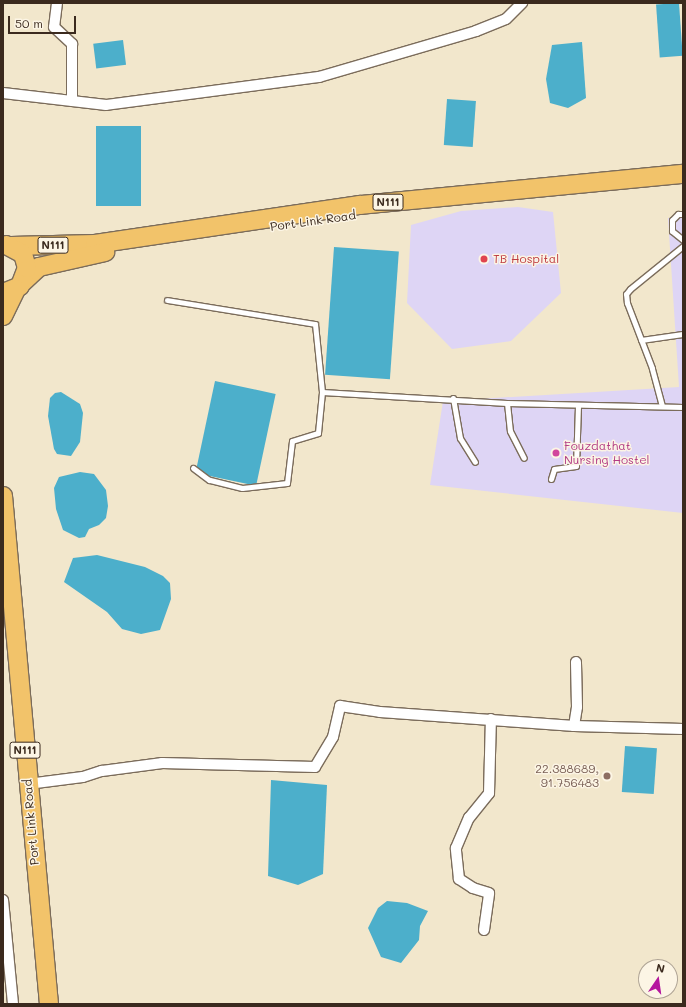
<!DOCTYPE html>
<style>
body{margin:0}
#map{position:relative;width:686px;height:1007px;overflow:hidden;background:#f2e7cc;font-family:Mali,sans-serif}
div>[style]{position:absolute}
.built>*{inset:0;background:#ded5f5}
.water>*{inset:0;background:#4cafcb;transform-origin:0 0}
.roads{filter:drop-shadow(1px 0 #7b6c5b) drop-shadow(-1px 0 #7b6c5b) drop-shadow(0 1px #7b6c5b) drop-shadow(0 -1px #7b6c5b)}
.lane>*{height:5px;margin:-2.5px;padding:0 2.5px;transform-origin:2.5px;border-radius:2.5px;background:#fff}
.street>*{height:10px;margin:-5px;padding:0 5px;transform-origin:5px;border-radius:5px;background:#fff}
.highway>*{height:18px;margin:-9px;padding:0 9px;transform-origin:9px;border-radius:9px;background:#f2c36a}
.dots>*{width:11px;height:11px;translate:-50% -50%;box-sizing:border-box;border:2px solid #fcf5e5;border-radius:50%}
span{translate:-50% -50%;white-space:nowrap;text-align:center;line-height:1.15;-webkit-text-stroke:3px #fcf5e5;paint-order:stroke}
.shield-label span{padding:1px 3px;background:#fcf5e5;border:1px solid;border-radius:3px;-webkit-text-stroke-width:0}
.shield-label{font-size:11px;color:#3b2a1e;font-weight:700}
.street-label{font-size:12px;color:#3b2a1e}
.health-label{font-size:12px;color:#be3a42}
.left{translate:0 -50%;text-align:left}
.hotel-label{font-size:12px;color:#b23c85}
.education-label{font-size:12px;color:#785e54}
.right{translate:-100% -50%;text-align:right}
.frame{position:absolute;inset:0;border:4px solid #3b2a1e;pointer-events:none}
.north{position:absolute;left:638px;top:959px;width:40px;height:40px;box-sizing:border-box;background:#fcf5e5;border:1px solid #afa495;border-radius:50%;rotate:13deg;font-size:11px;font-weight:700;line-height:16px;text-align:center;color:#3b2a1e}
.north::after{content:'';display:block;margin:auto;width:14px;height:18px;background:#b5179e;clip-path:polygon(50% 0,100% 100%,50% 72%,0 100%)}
.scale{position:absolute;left:8px;top:16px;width:68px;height:18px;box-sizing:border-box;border:2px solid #3b2a1e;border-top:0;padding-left:5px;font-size:12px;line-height:14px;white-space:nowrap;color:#3b2a1e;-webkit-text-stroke:3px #fcf5e5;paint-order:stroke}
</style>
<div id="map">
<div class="built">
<div style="clip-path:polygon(518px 207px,553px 212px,561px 293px,511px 341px,452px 349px,407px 303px,411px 225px,461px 211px)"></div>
<div style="clip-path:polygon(683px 217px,683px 513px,430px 485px,443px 401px,679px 387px,668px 218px)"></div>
</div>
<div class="water">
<div style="left:679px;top:3px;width:53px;height:23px;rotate:86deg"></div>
<div style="left:123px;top:40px;width:25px;height:30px;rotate:83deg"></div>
<div style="clip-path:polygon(582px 42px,586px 98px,568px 108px,550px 103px,546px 79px,552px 45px)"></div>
<div style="left:447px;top:99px;width:29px;height:46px;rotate:4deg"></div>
<div style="left:96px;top:126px;width:45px;height:80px"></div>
<div style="left:334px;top:247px;width:65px;height:128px;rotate:4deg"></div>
<div style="left:215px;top:381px;width:62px;height:94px;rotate:12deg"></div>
<div style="clip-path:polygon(61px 392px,80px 404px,83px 413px,80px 442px,71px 456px,57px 454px,54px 449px,48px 416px,50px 398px,55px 393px)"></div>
<div style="clip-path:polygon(80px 472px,94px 474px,106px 490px,108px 506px,106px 518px,99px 525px,89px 529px,85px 537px,79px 538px,63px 530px,56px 509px,54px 488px,59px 477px)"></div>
<div style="clip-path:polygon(97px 555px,145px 567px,163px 576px,170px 583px,171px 599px,160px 630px,141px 634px,122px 629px,107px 612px,64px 582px,73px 558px)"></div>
<div style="left:625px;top:746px;width:32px;height:46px;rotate:4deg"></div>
<div style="clip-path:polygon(271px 780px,327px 785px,323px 874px,298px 885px,268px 876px)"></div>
<div style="clip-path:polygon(387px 901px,407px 903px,428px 911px,420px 926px,419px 940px,401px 963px,381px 957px,368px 928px,378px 908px)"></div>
</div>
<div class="roads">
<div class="lane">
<div style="left:683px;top:214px;width:5px;rotate:180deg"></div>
<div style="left:678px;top:214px;width:8px;rotate:135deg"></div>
<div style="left:672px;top:220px;width:11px;rotate:90deg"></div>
<div style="left:672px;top:231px;width:14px;rotate:39deg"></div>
<div style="left:167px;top:300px;width:150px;rotate:9.2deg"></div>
<div style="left:315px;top:324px;width:68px;rotate:84.1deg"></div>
<div style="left:322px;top:392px;width:41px;rotate:95.6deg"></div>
<div style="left:318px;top:433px;width:27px;rotate:163deg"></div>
<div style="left:292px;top:441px;width:42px;rotate:96.8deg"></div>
<div style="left:287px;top:483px;width:45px;rotate:173.7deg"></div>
<div style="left:242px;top:488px;width:34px;rotate:-166deg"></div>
<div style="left:209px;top:480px;width:20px;rotate:-143deg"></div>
<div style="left:641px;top:340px;width:42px;rotate:-8.1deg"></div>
<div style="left:322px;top:392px;width:185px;rotate:3.4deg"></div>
<div style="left:507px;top:403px;width:176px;rotate:1.3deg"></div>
<div style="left:453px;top:398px;width:41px;rotate:80.1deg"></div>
<div style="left:460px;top:438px;width:28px;rotate:58deg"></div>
<div style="left:507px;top:403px;width:28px;rotate:84deg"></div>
<div style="left:510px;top:431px;width:30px;rotate:63deg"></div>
<div style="left:662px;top:406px;width:39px;rotate:-105deg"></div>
<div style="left:652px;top:368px;width:70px;rotate:-111deg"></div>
<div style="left:627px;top:303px;width:9px;rotate:-96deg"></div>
<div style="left:626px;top:294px;width:6px;rotate:-51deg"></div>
<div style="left:630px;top:289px;width:68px;rotate:-39.1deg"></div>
<div style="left:551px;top:479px;width:10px;rotate:-73deg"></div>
<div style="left:554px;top:469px;width:22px;rotate:-8deg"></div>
<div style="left:576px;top:466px;width:61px;rotate:-88.1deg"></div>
</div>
<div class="street">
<div style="left:57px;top:3px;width:24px;rotate:97deg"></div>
<div style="left:54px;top:27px;width:25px;rotate:43deg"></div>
<div style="left:72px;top:44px;width:57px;rotate:90deg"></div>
<div style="left:3px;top:93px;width:104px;rotate:6.6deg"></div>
<div style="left:106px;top:105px;width:215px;rotate:-7.5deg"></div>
<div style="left:319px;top:77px;width:164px;rotate:-16.3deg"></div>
<div style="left:476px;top:31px;width:32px;rotate:-22deg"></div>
<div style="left:506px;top:19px;width:23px;rotate:-45deg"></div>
<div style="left:574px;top:726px;width:19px;rotate:-81deg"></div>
<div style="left:577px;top:707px;width:45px;rotate:-91.3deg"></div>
<div style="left:28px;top:784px;width:55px;rotate:-7.3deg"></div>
<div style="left:83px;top:777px;width:20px;rotate:-18deg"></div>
<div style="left:102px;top:771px;width:61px;rotate:-7.6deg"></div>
<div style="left:162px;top:763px;width:153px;rotate:1.5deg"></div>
<div style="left:315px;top:767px;width:35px;rotate:-59deg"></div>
<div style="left:333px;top:737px;width:32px;rotate:-77deg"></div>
<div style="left:340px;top:706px;width:40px;rotate:8.5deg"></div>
<div style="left:380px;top:712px;width:195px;rotate:4.1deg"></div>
<div style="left:574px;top:726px;width:109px;rotate:1.6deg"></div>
<div style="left:3px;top:900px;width:104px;rotate:84.5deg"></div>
<div style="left:484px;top:930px;width:37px;rotate:-82deg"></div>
<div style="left:489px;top:893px;width:17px;rotate:-163deg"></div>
<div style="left:473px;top:888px;width:17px;rotate:-147deg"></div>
<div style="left:459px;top:879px;width:31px;rotate:-96deg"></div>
<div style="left:456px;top:848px;width:33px;rotate:-67deg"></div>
<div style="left:469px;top:818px;width:32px;rotate:-51deg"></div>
<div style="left:489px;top:793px;width:74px;rotate:-88.5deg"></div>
</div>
<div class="highway">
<div style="left:11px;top:246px;width:84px;rotate:-1.4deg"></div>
<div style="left:95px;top:244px;width:268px;rotate:-8.4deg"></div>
<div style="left:360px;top:205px;width:324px;rotate:-5.5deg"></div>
<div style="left:23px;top:282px;width:22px;rotate:-43deg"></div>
<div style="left:39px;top:267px;width:68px;rotate:-12.8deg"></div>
<div style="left:3px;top:293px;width:18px;rotate:-22deg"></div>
<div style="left:20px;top:286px;width:19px;rotate:-69deg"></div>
<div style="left:27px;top:268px;width:15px;rotate:-106deg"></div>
<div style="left:23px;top:254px;width:19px;rotate:-152deg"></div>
<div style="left:3px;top:316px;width:30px;rotate:-64deg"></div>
<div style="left:3px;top:496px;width:510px;rotate:84.83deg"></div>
</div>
</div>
<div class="dots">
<div style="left:484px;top:259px;background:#e0444e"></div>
<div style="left:556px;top:453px;background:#d1479c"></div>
<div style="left:607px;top:776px;background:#8d6e63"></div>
</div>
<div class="shield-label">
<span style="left:388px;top:202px">N111</span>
<span style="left:53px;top:245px">N111</span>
<span style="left:25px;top:750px">N111</span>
</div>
<div class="street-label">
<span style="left:313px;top:221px;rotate:-8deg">Port Link Road</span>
<span style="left:31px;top:822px;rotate:-95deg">Port Link Road</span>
</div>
<div class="health-label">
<span class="left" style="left:493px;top:259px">TB Hospital</span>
</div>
<div class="hotel-label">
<span class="left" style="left:564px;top:453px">Fouzdathat<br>Nursing Hostel</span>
</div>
<div class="education-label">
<span class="right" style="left:599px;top:776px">22.388689,<br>91.756483</span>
</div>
<div class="frame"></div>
<div class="north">N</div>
<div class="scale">50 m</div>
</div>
